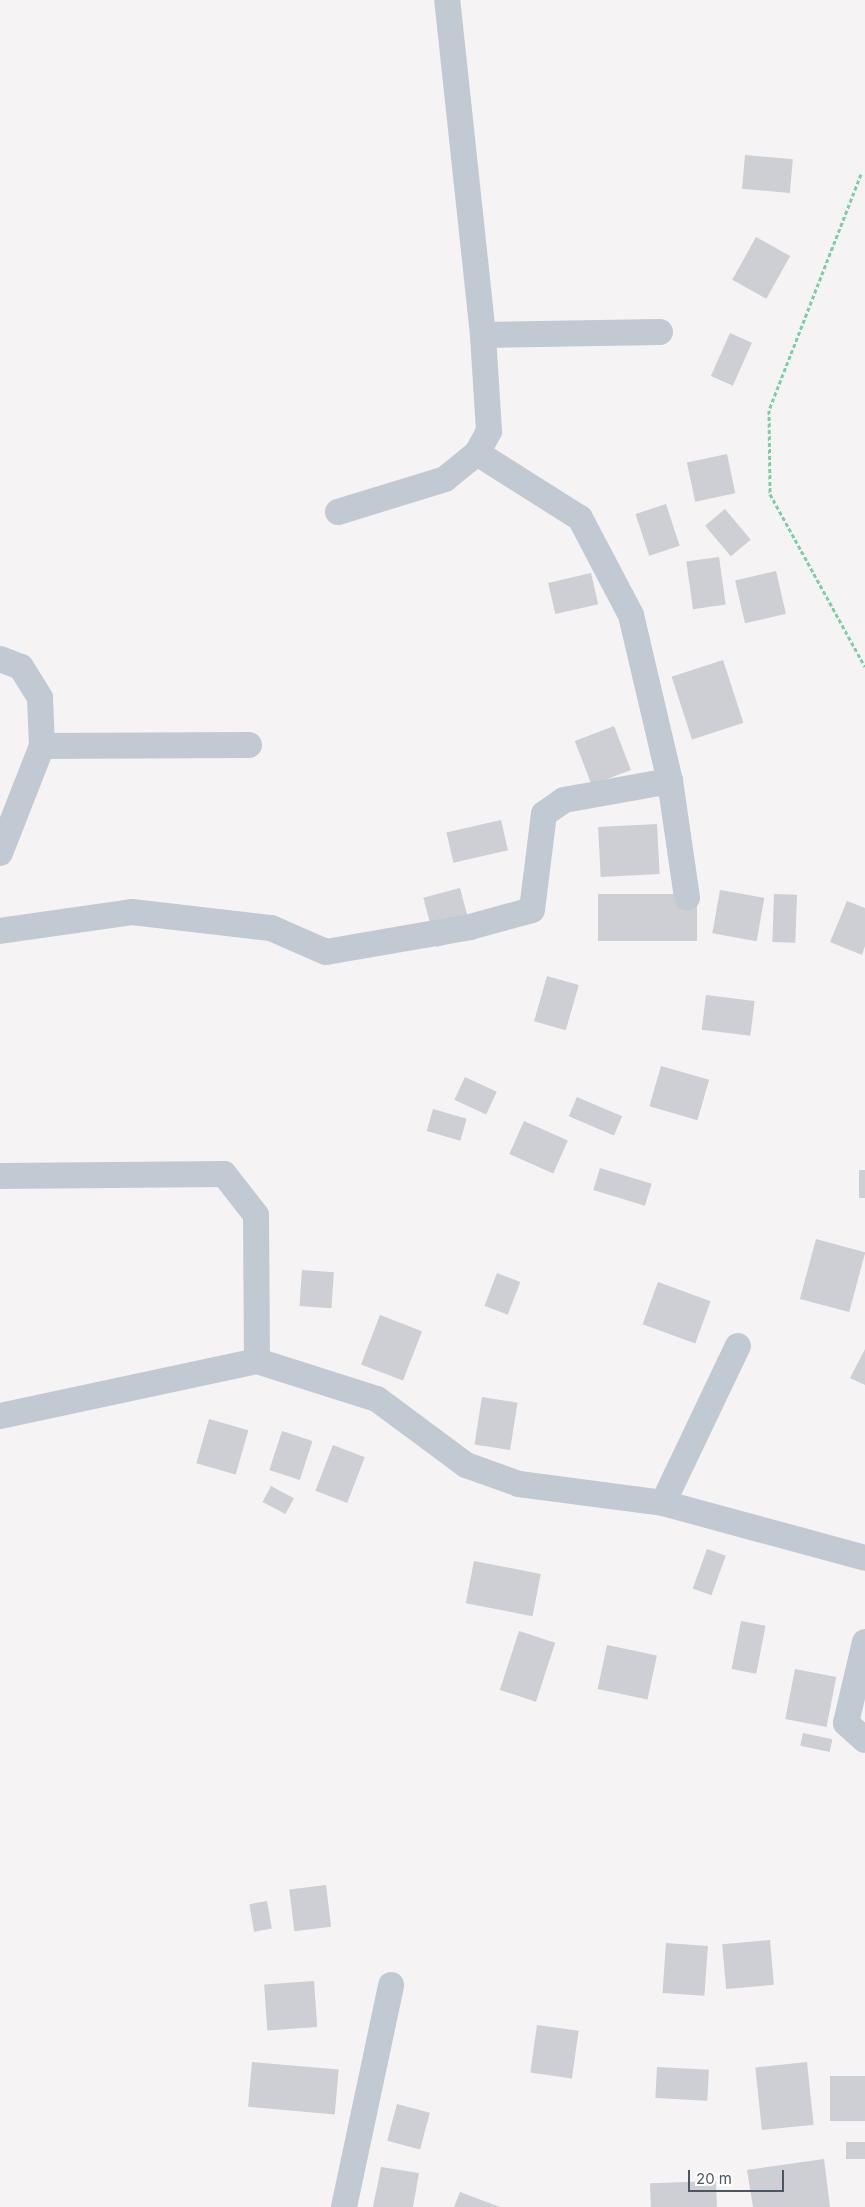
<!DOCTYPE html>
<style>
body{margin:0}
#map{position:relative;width:865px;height:2207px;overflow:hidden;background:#f5f3f3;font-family:Inter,sans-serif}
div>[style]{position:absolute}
.building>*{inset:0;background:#cdcfd5;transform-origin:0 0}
.path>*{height:3px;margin-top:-1.5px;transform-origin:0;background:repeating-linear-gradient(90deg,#7ad0a6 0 4px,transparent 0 6.5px)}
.minor>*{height:26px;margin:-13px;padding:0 13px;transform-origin:13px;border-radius:13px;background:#c1cad2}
span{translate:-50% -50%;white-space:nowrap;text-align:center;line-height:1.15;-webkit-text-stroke:4px #fff;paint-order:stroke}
.scale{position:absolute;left:688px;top:2170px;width:96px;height:22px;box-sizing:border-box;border:2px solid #4a5661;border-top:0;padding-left:6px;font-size:15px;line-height:18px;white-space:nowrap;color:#4a5661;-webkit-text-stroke:4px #fff;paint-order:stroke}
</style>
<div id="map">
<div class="building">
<div style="left:745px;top:155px;width:48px;height:34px;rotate:5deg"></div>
<div style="left:756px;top:237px;width:39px;height:49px;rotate:29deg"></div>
<div style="left:730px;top:333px;width:24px;height:47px;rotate:24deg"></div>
<div style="left:727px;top:454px;width:40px;height:41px;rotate:78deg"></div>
<div style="left:666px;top:504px;width:44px;height:32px;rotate:72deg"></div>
<div style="left:725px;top:509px;width:40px;height:26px;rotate:50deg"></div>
<div style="left:719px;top:557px;width:48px;height:33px;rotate:82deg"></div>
<div style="left:776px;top:571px;width:44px;height:42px;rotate:77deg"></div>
<div style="left:591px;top:573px;width:32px;height:44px;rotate:77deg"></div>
<div style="left:723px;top:660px;width:66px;height:54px;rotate:72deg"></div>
<div style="left:614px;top:726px;width:47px;height:42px;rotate:69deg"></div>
<div style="left:501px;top:820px;width:31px;height:56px;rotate:77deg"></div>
<div style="left:657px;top:824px;width:50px;height:59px;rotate:87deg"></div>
<div style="left:460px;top:888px;width:51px;height:38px;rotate:75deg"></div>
<div style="left:720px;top:890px;width:45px;height:44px;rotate:10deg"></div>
<div style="left:598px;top:894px;width:99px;height:47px"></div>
<div style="left:774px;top:894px;width:23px;height:48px;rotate:2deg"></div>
<div style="clip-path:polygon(847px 901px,865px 908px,865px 946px,862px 955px,830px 942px)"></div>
<div style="left:547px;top:976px;width:33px;height:47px;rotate:16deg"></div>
<div style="left:706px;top:995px;width:49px;height:35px;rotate:7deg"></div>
<div style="left:661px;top:1066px;width:50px;height:42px;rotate:16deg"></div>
<div style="left:465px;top:1077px;width:35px;height:25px;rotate:25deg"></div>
<div style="left:577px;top:1097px;width:49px;height:21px;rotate:23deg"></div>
<div style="left:433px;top:1109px;width:35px;height:23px;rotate:16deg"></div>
<div style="left:524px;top:1121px;width:48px;height:36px;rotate:24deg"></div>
<div style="left:600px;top:1168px;width:54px;height:23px;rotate:17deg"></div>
<div style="left:859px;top:1170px;width:6px;height:28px"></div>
<div style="left:816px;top:1239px;width:51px;height:62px;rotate:15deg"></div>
<div style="left:302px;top:1270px;width:32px;height:36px;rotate:4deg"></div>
<div style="left:497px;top:1273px;width:25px;height:35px;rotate:21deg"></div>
<div style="left:658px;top:1282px;width:56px;height:45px;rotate:20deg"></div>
<div style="left:380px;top:1315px;width:45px;height:53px;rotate:21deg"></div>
<div style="clip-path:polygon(865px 1349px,865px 1385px,850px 1378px)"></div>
<div style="left:482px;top:1397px;width:36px;height:48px;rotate:9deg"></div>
<div style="left:209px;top:1419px;width:41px;height:46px;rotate:16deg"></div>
<div style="left:282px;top:1431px;width:32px;height:41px;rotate:18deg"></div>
<div style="left:333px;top:1445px;width:34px;height:49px;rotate:21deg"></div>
<div style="left:271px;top:1486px;width:26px;height:18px;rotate:28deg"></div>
<div style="left:707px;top:1549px;width:20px;height:42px;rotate:20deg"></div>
<div style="left:474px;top:1561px;width:68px;height:43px;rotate:11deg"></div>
<div style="left:741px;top:1621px;width:25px;height:49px;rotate:11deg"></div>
<div style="left:519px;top:1631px;width:38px;height:62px;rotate:18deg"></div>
<div style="left:607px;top:1645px;width:51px;height:45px;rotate:12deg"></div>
<div style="left:795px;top:1669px;width:42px;height:51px;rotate:11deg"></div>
<div style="left:803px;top:1733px;width:30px;height:13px;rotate:12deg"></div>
<div style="left:326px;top:1885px;width:42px;height:37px;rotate:83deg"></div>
<div style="left:267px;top:1901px;width:28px;height:18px;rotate:80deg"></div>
<div style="left:770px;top:1940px;width:45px;height:48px;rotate:85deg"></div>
<div style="left:666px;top:1943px;width:42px;height:50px;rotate:4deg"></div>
<div style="left:314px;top:1981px;width:46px;height:50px;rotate:86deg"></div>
<div style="left:537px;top:2025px;width:42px;height:48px;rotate:8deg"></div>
<div style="left:252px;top:2062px;width:87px;height:45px;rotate:5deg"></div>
<div style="left:807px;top:2062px;width:63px;height:52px;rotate:84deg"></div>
<div style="left:657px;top:2067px;width:52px;height:31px;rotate:3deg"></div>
<div style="left:865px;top:2076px;width:45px;height:35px;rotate:90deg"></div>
<div style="left:397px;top:2104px;width:34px;height:38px;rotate:15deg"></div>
<div style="left:865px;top:2142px;width:17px;height:19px;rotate:90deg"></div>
<div style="clip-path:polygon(824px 2159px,830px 2207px,753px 2207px,747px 2170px)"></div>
<div style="clip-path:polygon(381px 2167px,419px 2173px,413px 2207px,373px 2207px)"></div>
<div style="left:716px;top:2181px;width:26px;height:66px;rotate:88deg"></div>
<div style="clip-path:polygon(460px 2192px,500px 2207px,454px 2207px)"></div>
</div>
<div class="path">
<div style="left:861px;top:174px;width:253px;rotate:111.3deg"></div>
<div style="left:769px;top:410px;width:84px;rotate:89.3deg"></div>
<div style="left:770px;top:494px;width:197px;rotate:61.2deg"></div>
</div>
<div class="minor">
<div style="left:483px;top:335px;width:177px;rotate:-1deg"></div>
<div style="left:477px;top:453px;width:122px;rotate:32.3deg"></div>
<div style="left:580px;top:518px;width:110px;rotate:62.3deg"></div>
<div style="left:631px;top:615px;width:171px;rotate:76.8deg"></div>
<div style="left:670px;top:781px;width:118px;rotate:81.7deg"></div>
<div style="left:338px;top:512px;width:112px;rotate:-17.1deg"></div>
<div style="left:445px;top:479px;width:41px;rotate:-39.1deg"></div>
<div style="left:477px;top:453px;width:25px;rotate:-61deg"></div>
<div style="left:489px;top:431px;width:96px;rotate:-93.6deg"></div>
<div style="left:483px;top:335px;width:337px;rotate:-96.1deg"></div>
<div style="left:0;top:659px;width:22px;rotate:21deg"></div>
<div style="left:21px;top:667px;width:36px;rotate:58deg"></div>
<div style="left:40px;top:698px;width:48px;rotate:87.6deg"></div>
<div style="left:0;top:853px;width:115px;rotate:-68.6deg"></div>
<div style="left:42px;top:746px;width:207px;rotate:-0.3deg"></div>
<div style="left:0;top:931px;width:133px;rotate:-8.2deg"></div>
<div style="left:132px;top:912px;width:140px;rotate:6.6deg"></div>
<div style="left:271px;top:928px;width:60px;rotate:23.6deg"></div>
<div style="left:326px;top:952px;width:146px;rotate:-9.8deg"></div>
<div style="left:470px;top:927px;width:64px;rotate:-15.3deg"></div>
<div style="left:532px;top:910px;width:97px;rotate:-82.9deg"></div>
<div style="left:544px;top:814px;width:24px;rotate:-35deg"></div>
<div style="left:564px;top:800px;width:108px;rotate:-10.2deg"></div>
<div style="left:0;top:1176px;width:224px;rotate:-0.5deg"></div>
<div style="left:224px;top:1174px;width:52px;rotate:52deg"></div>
<div style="left:256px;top:1215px;width:146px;rotate:89.6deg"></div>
<div style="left:0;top:1416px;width:263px;rotate:-12.1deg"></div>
<div style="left:257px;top:1361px;width:126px;rotate:17.6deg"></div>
<div style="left:377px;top:1399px;width:111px;rotate:36.6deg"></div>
<div style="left:466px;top:1465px;width:56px;rotate:19.7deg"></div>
<div style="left:519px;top:1484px;width:145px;rotate:7.5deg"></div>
<div style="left:663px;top:1503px;width:209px;rotate:15.2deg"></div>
<div style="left:663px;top:1503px;width:174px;rotate:-64.5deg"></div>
<div style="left:865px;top:1642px;width:83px;rotate:103.2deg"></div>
<div style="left:846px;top:1723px;width:25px;rotate:42deg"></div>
<div style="left:344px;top:2207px;width:227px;rotate:-78deg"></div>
</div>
<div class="scale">20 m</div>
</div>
